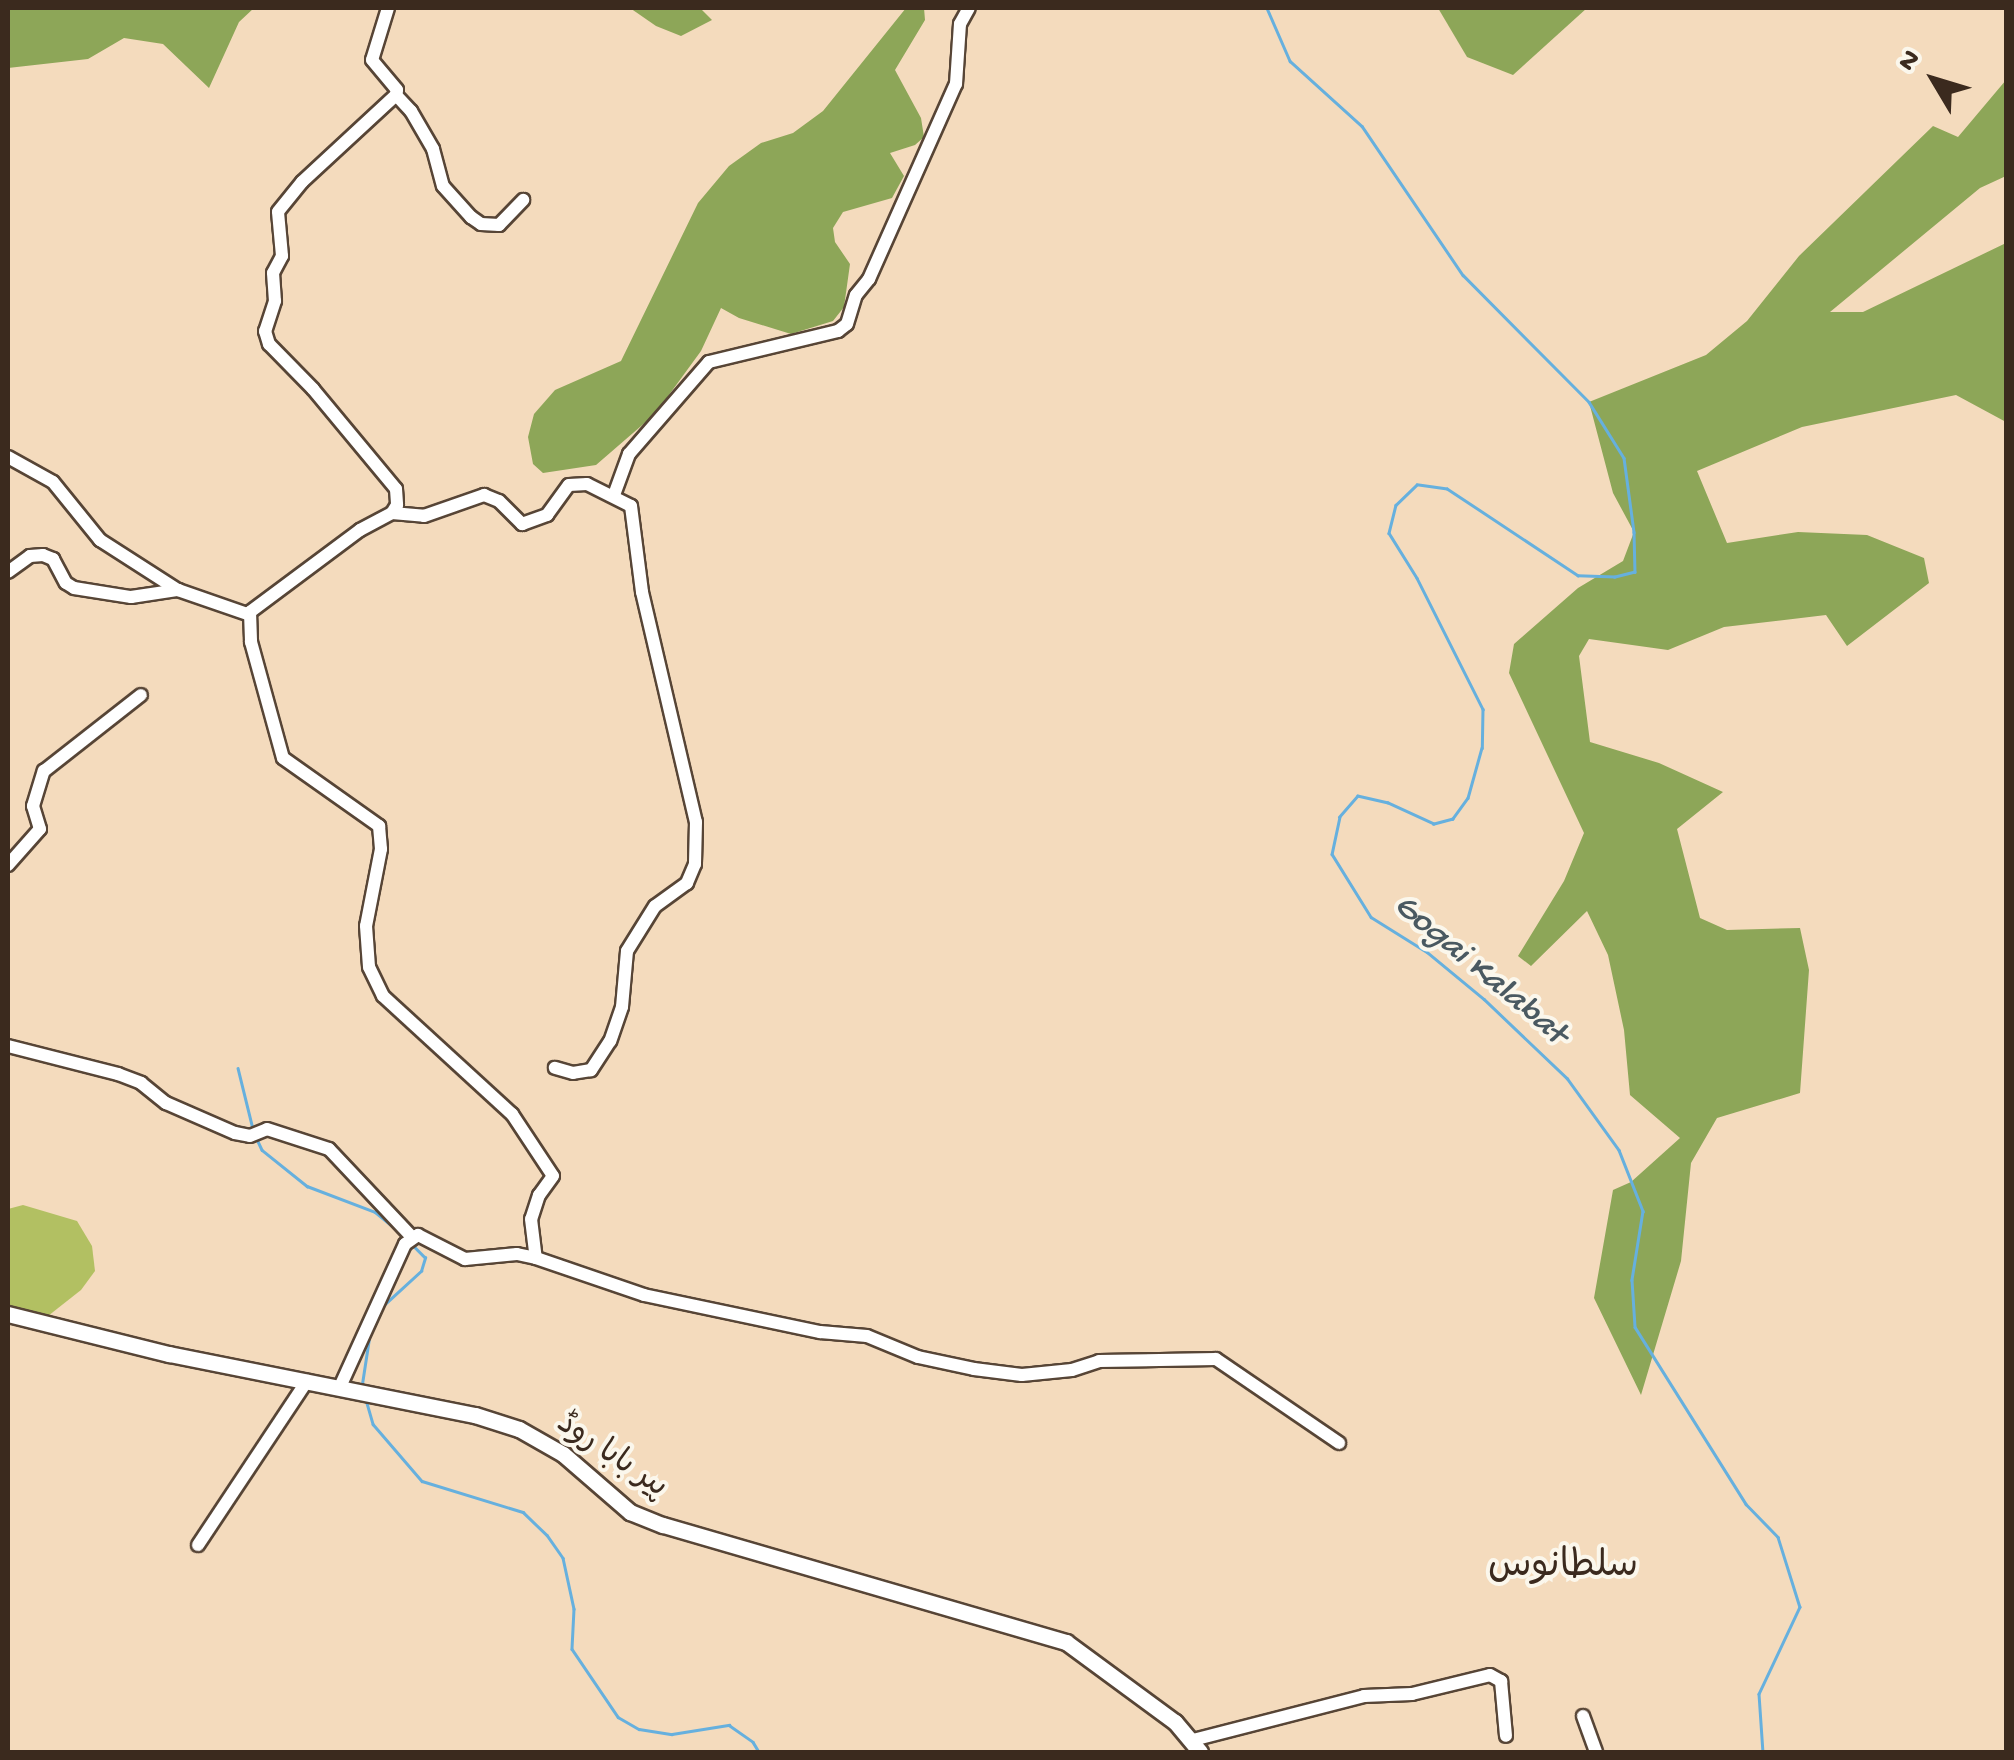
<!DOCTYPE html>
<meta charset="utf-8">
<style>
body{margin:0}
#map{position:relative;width:2014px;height:1760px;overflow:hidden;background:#f4dbbd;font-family:"Gochi Hand","Playpen Sans Arabic",sans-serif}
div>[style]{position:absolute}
.green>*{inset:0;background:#b2c062}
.forest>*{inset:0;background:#8da658}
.stream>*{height:2.5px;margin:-1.25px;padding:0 1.25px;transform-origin:1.25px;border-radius:1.25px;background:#66b0de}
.roads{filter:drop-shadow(2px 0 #574536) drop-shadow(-2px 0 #574536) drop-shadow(0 2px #574536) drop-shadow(0 -2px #574536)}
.minor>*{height:12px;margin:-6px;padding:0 6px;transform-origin:6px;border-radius:6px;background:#fff}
.major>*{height:15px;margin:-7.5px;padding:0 7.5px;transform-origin:7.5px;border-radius:7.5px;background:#fff}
span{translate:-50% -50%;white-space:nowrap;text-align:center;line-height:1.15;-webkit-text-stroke:8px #fbf7ec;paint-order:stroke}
.street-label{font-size:32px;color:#3b2a1e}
.water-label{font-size:35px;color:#4a5961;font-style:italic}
.quarter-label{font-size:38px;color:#3b2a1e}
.frame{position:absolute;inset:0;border:10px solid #3b2a1e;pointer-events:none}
.north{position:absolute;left:1884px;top:30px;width:100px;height:100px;-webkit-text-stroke:8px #fbf7ec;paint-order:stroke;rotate:308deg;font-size:28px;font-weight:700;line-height:40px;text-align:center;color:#3b2a1e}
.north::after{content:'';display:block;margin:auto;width:35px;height:45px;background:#3b2a1e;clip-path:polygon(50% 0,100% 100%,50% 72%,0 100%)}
</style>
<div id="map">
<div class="green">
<div style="clip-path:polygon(23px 1205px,77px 1221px,92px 1246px,95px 1271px,81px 1290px,48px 1316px,8px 1306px,8px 1209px)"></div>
</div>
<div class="forest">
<div style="clip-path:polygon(8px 8px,254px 8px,239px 22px,209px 88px,163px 44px,124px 38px,88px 59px,8px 68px)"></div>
<div style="clip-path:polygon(630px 8px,700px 8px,712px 20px,681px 36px,656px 26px)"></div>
<div style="clip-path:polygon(906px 8px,924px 8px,925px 20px,895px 70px,921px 118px,924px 137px,915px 145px,890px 153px,904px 176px,892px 198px,843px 212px,833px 228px,835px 242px,850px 264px,844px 307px,833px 321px,791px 334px,739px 318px,721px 308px,701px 351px,655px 414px,596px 465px,543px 473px,533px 464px,528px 437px,534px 414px,555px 390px,621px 361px,698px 203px,729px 166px,761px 143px,793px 133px,823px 111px)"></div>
<div style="clip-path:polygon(1438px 8px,1587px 8px,1513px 75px,1467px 57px)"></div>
<div style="clip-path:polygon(2006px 80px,2006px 176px,1980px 188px,1830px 312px,1863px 312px,2006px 243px,2006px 422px,1956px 395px,1802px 427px,1697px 471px,1727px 543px,1798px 532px,1867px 535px,1924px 558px,1929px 583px,1847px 646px,1826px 615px,1724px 627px,1668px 650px,1589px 639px,1579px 656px,1590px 742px,1659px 763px,1723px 792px,1677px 829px,1700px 918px,1727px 930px,1800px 928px,1809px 970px,1800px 1093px,1717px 1118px,1691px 1163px,1681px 1261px,1641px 1395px,1594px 1298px,1613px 1190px,1631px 1182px,1680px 1138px,1630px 1095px,1624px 1030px,1608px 955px,1587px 911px,1531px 966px,1518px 956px,1564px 881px,1584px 833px,1509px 673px,1514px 644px,1578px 588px,1623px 561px,1634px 532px,1613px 493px,1589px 402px,1706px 355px,1747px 321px,1799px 256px,1933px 126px,1958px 137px)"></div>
</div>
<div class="stream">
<div style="left:1267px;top:8px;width:58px;rotate:66.5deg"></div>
<div style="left:1290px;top:61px;width:97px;rotate:42.1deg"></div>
<div style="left:1362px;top:126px;width:180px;rotate:55.9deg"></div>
<div style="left:1463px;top:275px;width:179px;rotate:45.2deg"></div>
<div style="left:1589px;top:402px;width:66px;rotate:58deg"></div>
<div style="left:1624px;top:458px;width:75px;rotate:82.3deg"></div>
<div style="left:1634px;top:532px;width:40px;rotate:88.6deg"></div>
<div style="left:1635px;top:572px;width:21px;rotate:166deg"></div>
<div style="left:1615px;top:577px;width:37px;rotate:-178deg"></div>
<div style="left:1578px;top:576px;width:157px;rotate:-146.4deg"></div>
<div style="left:1447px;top:489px;width:30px;rotate:-172deg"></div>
<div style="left:1417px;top:485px;width:29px;rotate:136deg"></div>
<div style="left:1396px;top:505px;width:29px;rotate:104deg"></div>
<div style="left:1389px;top:533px;width:53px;rotate:58.1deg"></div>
<div style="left:1417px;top:578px;width:147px;rotate:63.3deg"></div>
<div style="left:1483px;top:709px;width:39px;rotate:91deg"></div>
<div style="left:1482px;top:748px;width:52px;rotate:105.6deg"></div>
<div style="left:1468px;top:798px;width:26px;rotate:126deg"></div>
<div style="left:1453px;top:819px;width:20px;rotate:165deg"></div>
<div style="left:1434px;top:824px;width:51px;rotate:-155.5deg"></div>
<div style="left:1388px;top:803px;width:31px;rotate:-167deg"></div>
<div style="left:1358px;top:796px;width:28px;rotate:131deg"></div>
<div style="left:1340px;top:817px;width:38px;rotate:102deg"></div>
<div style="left:1332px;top:854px;width:74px;rotate:58.2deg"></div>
<div style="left:1371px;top:917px;width:66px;rotate:32deg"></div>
<div style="left:1427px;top:952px;width:74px;rotate:39.5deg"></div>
<div style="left:1484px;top:999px;width:115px;rotate:43.6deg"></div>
<div style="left:1567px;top:1078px;width:89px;rotate:54.2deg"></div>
<div style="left:1619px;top:1150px;width:66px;rotate:68.5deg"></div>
<div style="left:1643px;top:1211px;width:70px;rotate:99.1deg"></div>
<div style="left:1632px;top:1280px;width:47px;rotate:86.3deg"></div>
<div style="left:1635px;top:1327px;width:209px;rotate:57.9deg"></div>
<div style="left:1746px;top:1504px;width:46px;rotate:45.9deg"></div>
<div style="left:1778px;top:1537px;width:73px;rotate:72.6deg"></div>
<div style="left:1800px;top:1607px;width:96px;rotate:115.2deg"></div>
<div style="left:1759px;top:1694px;width:58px;rotate:86.1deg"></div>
<div style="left:238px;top:1068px;width:63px;rotate:76.2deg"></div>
<div style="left:256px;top:1137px;width:14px;rotate:65deg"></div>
<div style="left:262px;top:1150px;width:58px;rotate:38.7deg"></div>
<div style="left:307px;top:1186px;width:73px;rotate:20.9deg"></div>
<div style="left:375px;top:1212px;width:27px;rotate:39deg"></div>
<div style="left:385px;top:1304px;width:49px;rotate:-42.5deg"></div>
<div style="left:421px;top:1271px;width:14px;rotate:-73deg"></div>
<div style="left:425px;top:1258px;width:18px;rotate:-135deg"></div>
<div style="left:362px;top:1384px;width:47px;rotate:-81.3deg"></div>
<div style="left:367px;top:1403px;width:22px;rotate:74deg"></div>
<div style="left:373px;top:1424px;width:75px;rotate:49.3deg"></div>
<div style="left:422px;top:1481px;width:106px;rotate:17.1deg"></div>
<div style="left:523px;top:1512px;width:33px;rotate:44deg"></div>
<div style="left:547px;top:1535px;width:28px;rotate:55deg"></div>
<div style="left:563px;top:1558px;width:52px;rotate:77.8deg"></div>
<div style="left:574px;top:1609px;width:40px;rotate:92.9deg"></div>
<div style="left:572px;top:1649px;width:82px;rotate:55.9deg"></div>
<div style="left:618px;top:1717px;width:24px;rotate:30deg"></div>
<div style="left:639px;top:1729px;width:33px;rotate:9deg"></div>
<div style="left:672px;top:1734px;width:58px;rotate:-9deg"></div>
<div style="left:729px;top:1725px;width:29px;rotate:35deg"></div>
<div style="left:753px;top:1742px;width:12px;rotate:59deg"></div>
</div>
<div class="roads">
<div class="minor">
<div style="left:388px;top:8px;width:54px;rotate:107.1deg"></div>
<div style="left:372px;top:60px;width:39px;rotate:50deg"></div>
<div style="left:397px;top:90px;width:5px;rotate:101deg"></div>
<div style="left:396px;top:95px;width:128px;rotate:137.2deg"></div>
<div style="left:302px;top:182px;width:38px;rotate:129deg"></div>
<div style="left:278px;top:212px;width:44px;rotate:84.8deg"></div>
<div style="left:282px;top:256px;width:19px;rotate:118deg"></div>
<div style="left:273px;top:273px;width:28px;rotate:86deg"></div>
<div style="left:275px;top:301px;width:32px;rotate:108deg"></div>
<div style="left:265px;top:331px;width:14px;rotate:73deg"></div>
<div style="left:269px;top:344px;width:63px;rotate:45.6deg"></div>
<div style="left:313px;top:389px;width:130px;rotate:50.3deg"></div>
<div style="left:396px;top:489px;width:16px;rotate:86deg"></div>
<div style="left:397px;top:505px;width:9px;rotate:122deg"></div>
<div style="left:392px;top:513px;width:36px;rotate:152deg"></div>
<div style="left:360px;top:530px;width:137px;rotate:143.3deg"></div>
<div style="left:250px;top:612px;width:30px;rotate:88deg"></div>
<div style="left:251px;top:642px;width:120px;rotate:74.6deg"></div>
<div style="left:283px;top:758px;width:118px;rotate:35.3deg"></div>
<div style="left:379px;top:826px;width:23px;rotate:85deg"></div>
<div style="left:381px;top:849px;width:78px;rotate:101deg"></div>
<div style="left:366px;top:926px;width:41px;rotate:85.8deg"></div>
<div style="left:369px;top:967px;width:32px;rotate:64deg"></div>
<div style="left:383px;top:996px;width:175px;rotate:42.5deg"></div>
<div style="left:512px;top:1114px;width:74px;rotate:56.5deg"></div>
<div style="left:553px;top:1176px;width:24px;rotate:126deg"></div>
<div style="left:539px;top:1195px;width:25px;rotate:108deg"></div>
<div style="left:531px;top:1219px;width:39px;rotate:83deg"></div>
<div style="left:396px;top:95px;width:22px;rotate:47deg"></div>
<div style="left:411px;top:111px;width:44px;rotate:59.9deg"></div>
<div style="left:433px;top:149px;width:38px;rotate:75deg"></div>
<div style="left:443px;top:186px;width:42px;rotate:47.9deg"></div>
<div style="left:471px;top:217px;width:12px;rotate:35deg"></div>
<div style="left:481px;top:224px;width:18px;rotate:3deg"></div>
<div style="left:499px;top:225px;width:35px;rotate:-46deg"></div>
<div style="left:8px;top:457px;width:51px;rotate:29.1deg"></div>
<div style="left:53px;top:482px;width:75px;rotate:51deg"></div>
<div style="left:100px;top:540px;width:93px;rotate:32.7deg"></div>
<div style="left:614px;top:495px;width:44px;rotate:-69.9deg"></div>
<div style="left:629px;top:454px;width:122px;rotate:-49deg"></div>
<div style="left:709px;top:362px;width:133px;rotate:-13.5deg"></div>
<div style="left:838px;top:331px;width:11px;rotate:-38deg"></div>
<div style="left:847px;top:324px;width:30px;rotate:-73deg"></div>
<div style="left:856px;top:295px;width:21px;rotate:-51deg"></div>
<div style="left:869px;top:279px;width:214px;rotate:-66deg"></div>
<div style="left:956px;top:84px;width:60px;rotate:-86.2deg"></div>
<div style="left:960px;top:24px;width:18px;rotate:-61deg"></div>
<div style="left:392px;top:513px;width:32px;rotate:5deg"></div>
<div style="left:424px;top:516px;width:64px;rotate:-19.3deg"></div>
<div style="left:484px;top:495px;width:16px;rotate:22deg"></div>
<div style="left:499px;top:501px;width:33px;rotate:45deg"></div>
<div style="left:522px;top:524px;width:27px;rotate:-20deg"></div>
<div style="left:547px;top:515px;width:37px;rotate:-54deg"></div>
<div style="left:569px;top:485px;width:18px;rotate:-3deg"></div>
<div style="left:587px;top:484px;width:49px;rotate:26.6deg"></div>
<div style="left:631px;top:506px;width:87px;rotate:82.7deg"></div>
<div style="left:642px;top:592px;width:236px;rotate:76.8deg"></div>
<div style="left:696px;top:822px;width:42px;rotate:91.4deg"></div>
<div style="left:695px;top:864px;width:21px;rotate:113deg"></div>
<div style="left:687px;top:883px;width:39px;rotate:144deg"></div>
<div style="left:655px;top:906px;width:53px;rotate:121.9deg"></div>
<div style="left:627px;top:951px;width:56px;rotate:95.1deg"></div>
<div style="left:622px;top:1007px;width:36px;rotate:109deg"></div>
<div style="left:610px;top:1041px;width:35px;rotate:123deg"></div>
<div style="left:591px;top:1070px;width:18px;rotate:171deg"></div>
<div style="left:573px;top:1073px;width:19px;rotate:-164deg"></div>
<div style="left:8px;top:572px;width:27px;rotate:-36deg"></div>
<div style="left:30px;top:556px;width:13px;rotate:-4deg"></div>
<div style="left:43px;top:555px;width:11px;rotate:22deg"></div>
<div style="left:53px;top:559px;width:27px;rotate:62deg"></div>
<div style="left:66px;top:583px;width:9px;rotate:32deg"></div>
<div style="left:74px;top:588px;width:58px;rotate:9deg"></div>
<div style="left:131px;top:597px;width:48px;rotate:-8.5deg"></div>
<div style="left:178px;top:590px;width:76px;rotate:19.1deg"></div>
<div style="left:8px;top:865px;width:48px;rotate:-48.4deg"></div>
<div style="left:40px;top:829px;width:24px;rotate:-107deg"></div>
<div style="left:33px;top:806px;width:37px;rotate:-73deg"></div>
<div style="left:44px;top:771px;width:123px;rotate:-38.1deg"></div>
<div style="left:8px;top:1046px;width:114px;rotate:14.3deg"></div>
<div style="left:118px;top:1074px;width:25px;rotate:21deg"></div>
<div style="left:141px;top:1083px;width:32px;rotate:39deg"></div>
<div style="left:166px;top:1103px;width:75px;rotate:23.5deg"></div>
<div style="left:235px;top:1133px;width:15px;rotate:11deg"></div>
<div style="left:250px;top:1136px;width:18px;rotate:-22deg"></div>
<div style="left:267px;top:1129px;width:65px;rotate:17.9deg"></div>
<div style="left:329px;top:1149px;width:120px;rotate:46.7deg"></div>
<div style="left:339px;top:1389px;width:159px;rotate:-65.5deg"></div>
<div style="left:405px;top:1244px;width:16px;rotate:-35deg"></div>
<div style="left:418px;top:1235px;width:53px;rotate:27.1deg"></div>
<div style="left:465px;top:1259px;width:52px;rotate:-5.5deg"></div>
<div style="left:517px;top:1254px;width:19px;rotate:12deg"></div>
<div style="left:536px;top:1258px;width:114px;rotate:18.9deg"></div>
<div style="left:644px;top:1295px;width:180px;rotate:11.9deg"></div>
<div style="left:820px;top:1332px;width:47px;rotate:4.9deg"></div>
<div style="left:867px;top:1336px;width:55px;rotate:22.4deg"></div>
<div style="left:918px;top:1357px;width:57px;rotate:12.1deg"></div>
<div style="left:974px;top:1369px;width:48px;rotate:7.1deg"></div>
<div style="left:1022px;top:1375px;width:50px;rotate:-5.7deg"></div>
<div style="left:1072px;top:1370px;width:28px;rotate:-18deg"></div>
<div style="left:1099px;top:1361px;width:117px;rotate:-1deg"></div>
<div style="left:1216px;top:1359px;width:149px;rotate:34.3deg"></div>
<div style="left:198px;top:1545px;width:197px;rotate:-56.4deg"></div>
<div style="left:1583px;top:1716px;width:38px;rotate:70deg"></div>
<div style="left:1193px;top:1740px;width:177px;rotate:-14.4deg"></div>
<div style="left:1364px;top:1696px;width:48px;rotate:-2.4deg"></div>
<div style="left:1412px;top:1694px;width:80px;rotate:-13.7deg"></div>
<div style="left:1490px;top:1675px;width:13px;rotate:29deg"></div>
<div style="left:1501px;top:1681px;width:55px;rotate:84.8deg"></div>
</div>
<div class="major">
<div style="left:8px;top:1314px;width:166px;rotate:14deg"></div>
<div style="left:169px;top:1354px;width:312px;rotate:11.3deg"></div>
<div style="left:475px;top:1415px;width:46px;rotate:17.7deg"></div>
<div style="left:519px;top:1429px;width:51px;rotate:29.6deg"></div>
<div style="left:563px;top:1454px;width:89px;rotate:40.9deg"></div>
<div style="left:630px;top:1512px;width:35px;rotate:22deg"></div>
<div style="left:663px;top:1525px;width:420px;rotate:16.2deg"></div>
<div style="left:1066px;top:1642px;width:135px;rotate:36.3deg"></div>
<div style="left:1175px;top:1722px;width:39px;rotate:50deg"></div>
</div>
</div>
<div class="street-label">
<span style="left:611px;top:1457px;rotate:34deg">پیر بابا روڈ</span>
</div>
<div class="water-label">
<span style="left:1479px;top:971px;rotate:40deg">Gogai Kalabat</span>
</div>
<div class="quarter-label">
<span style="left:1563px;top:1569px">سلطانوس</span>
</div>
<div class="frame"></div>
<div class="north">N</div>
</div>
